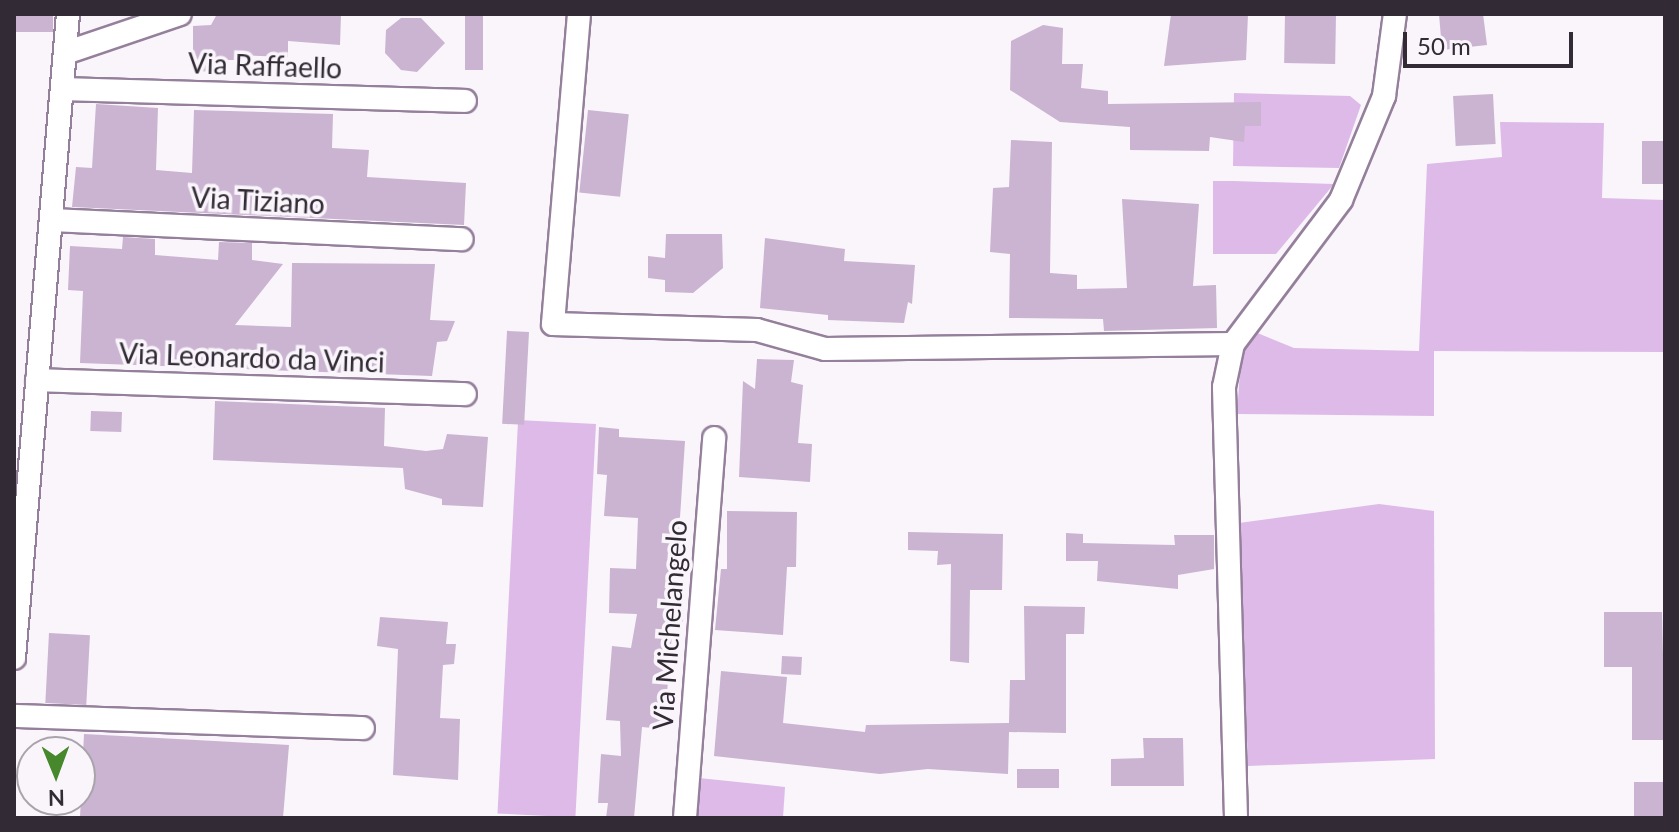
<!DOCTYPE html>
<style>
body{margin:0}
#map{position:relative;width:1679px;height:832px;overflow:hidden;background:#f9f5fb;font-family:Lato,sans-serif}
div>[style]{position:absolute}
.green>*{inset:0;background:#ddbae8;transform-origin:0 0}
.building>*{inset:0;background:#cab4d1;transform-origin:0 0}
.roads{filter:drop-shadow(2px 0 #95809b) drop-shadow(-2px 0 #95809b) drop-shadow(0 2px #95809b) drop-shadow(0 -2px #95809b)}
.minor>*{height:22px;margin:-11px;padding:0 11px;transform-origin:11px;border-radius:11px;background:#fff}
span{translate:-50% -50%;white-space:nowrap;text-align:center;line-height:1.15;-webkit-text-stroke:7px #f9f5fb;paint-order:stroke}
.street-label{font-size:28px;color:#322a35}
.frame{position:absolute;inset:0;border:16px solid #322a35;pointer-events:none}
.north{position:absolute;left:16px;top:736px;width:80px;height:80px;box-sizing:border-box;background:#f9f5fb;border:2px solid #a9a4ac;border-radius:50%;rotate:179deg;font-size:22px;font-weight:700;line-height:32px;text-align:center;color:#322a35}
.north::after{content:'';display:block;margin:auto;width:28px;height:36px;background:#46882b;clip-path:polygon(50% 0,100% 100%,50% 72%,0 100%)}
.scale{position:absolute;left:1403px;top:32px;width:170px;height:36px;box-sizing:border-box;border:4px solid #322a35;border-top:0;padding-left:10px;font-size:24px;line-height:28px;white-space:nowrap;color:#322a35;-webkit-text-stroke:6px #f9f5fb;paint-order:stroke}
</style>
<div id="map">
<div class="green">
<div style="clip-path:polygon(1234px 93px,1350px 96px,1361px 105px,1339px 168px,1233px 166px)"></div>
<div style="clip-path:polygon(1500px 122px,1604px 123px,1602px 198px,1665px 200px,1665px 352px,1434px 351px,1434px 416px,1237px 414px,1241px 357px,1255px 332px,1294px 348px,1419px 351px,1427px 164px,1502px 157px)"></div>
<div style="clip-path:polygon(1213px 181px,1233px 181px,1334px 184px,1276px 254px,1213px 254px)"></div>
<div style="left:596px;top:424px;width:394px;height:78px;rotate:93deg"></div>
<div style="clip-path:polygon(1379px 504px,1434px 511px,1435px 759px,1248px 766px,1239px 523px)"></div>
<div style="clip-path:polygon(699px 778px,785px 787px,783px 818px,696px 818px)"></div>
</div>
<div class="building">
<div style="left:14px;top:14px;width:39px;height:18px"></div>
<div style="clip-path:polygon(217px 14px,341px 14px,340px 45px,288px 41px,288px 57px,236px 55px,236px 60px,224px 60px,223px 72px,193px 71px,193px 26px,211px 25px)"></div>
<div style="left:465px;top:14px;width:18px;height:56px"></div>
<div style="clip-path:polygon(1171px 14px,1248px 14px,1246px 60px,1164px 66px)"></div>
<div style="left:1285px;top:14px;width:51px;height:49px;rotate:1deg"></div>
<div style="clip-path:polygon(1439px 14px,1483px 14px,1487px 45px,1442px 50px)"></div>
<div style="clip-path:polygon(401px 18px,421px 18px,445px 43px,417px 72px,401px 70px,385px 53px,386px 30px)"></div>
<div style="clip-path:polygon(1043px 25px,1063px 28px,1062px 64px,1083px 64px,1081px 88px,1108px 91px,1108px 104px,1261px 102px,1261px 126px,1245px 126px,1244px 142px,1210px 137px,1209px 151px,1130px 150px,1130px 127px,1060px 122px,1010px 90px,1011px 41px)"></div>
<div style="left:1493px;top:94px;width:50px;height:40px;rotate:87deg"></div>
<div style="clip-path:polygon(96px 104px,158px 108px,156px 170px,192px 173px,194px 110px,333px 114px,332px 148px,369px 150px,367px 177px,466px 183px,464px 225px,72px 207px,76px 167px,92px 168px)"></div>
<div style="left:588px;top:110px;width:41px;height:83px;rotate:6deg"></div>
<div style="clip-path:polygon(1011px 140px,1052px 142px,1050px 273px,1077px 275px,1077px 289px,1127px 288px,1122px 199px,1199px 204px,1193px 286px,1216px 285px,1217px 328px,1104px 331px,1103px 319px,1009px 318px,1010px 254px,990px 252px,993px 188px,1009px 187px)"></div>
<div style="left:1642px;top:141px;width:23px;height:43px"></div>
<div style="clip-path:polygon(666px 234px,722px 234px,723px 268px,693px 293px,665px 292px,665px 280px,648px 278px,648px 256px,665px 258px)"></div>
<div style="clip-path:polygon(123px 237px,155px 239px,155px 255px,218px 260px,219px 242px,252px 243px,252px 260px,283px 264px,235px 325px,291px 327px,292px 263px,435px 264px,430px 320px,455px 321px,447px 341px,437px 342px,432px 376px,80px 363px,83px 291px,68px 290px,70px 246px,122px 249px)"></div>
<div style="clip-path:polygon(765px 238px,845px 249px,844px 261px,915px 265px,912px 304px,908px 302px,904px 323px,828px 320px,828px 315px,760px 308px)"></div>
<div style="left:529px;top:332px;width:93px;height:22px;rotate:93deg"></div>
<div style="clip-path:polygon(757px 359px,794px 360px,791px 382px,803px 385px,798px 443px,812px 444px,810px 482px,739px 477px,743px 381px,755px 389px)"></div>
<div style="clip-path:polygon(215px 401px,385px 408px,384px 446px,426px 451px,443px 449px,447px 434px,488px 437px,483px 507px,442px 505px,442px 499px,405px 489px,403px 468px,213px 460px)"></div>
<div style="left:91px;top:411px;width:31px;height:20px;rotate:2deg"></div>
<div style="clip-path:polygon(599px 427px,619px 429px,619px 437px,685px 441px,678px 548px,685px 548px,683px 623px,673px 622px,664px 729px,642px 727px,634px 818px,606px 818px,608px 803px,598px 803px,601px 754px,621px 756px,620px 721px,606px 720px,612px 646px,631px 648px,637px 614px,609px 613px,610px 568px,636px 569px,638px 518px,604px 516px,607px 475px,597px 474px)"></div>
<div style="clip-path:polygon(727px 511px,797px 512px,796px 567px,787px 567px,783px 635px,715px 630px,721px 569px,727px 569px)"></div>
<div style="clip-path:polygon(908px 532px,1003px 534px,1002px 590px,970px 590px,969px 663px,950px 661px,951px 564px,937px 565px,938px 551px,908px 550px)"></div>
<div style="clip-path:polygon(1066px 533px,1083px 534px,1083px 543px,1124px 544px,1175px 545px,1174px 535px,1214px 535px,1214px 569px,1178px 575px,1178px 589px,1097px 581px,1098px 561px,1066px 561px)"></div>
<div style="clip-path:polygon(1024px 606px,1085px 607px,1084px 634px,1066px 634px,1066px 733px,1009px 732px,1008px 774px,928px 769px,880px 774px,714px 756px,721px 671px,787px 677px,783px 723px,865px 732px,866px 725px,1009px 723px,1010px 680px,1025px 680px)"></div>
<div style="clip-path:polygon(1604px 612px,1662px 612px,1665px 740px,1632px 740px,1632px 667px,1604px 667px)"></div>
<div style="clip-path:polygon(380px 617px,448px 622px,446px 644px,456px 644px,454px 664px,443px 665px,440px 718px,460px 719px,458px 780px,393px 775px,398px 649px,377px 646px)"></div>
<div style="left:49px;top:633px;width:41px;height:70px;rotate:3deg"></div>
<div style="left:782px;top:656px;width:20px;height:18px;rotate:3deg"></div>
<div style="clip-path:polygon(84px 734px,289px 745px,283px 818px,80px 818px)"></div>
<div style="clip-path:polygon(1143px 738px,1183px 738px,1184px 786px,1111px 786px,1111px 759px,1144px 758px)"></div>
<div style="left:1059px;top:769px;width:19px;height:42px;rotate:90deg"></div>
<div style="left:1634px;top:782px;width:30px;height:36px"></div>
</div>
<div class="roads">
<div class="minor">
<div style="left:579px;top:14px;width:311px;rotate:94.8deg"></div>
<div style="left:553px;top:324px;width:204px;rotate:1.7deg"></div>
<div style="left:757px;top:330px;width:71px;rotate:15.6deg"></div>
<div style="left:825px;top:349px;width:408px;rotate:-0.7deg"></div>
<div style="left:68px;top:52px;width:118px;rotate:-18.7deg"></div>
<div style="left:64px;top:89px;width:401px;rotate:1.7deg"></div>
<div style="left:52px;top:220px;width:410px;rotate:2.7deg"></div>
<div style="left:37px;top:380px;width:428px;rotate:1.9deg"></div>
<div style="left:14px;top:658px;width:646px;rotate:-85.21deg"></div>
<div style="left:14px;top:716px;width:349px;rotate:2deg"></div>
<div style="left:685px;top:818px;width:381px;rotate:-85.6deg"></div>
<div style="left:1236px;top:818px;width:431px;rotate:-91.6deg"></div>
<div style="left:1224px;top:387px;width:44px;rotate:-78.2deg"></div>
<div style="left:1233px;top:344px;width:180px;rotate:-53.1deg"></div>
<div style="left:1341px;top:200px;width:113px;rotate:-67.5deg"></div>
<div style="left:1384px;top:96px;width:83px;rotate:-82.4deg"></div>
</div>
</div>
<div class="street-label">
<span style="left:265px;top:65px;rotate:2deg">Via Raffaello</span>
<span style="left:258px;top:200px;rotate:3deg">Via Tiziano</span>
<span style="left:252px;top:357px;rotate:2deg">Via Leonardo da Vinci</span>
<span style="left:669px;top:625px;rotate:-86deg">Via Michelangelo</span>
</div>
<div class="frame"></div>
<div class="north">N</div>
<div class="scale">50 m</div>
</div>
